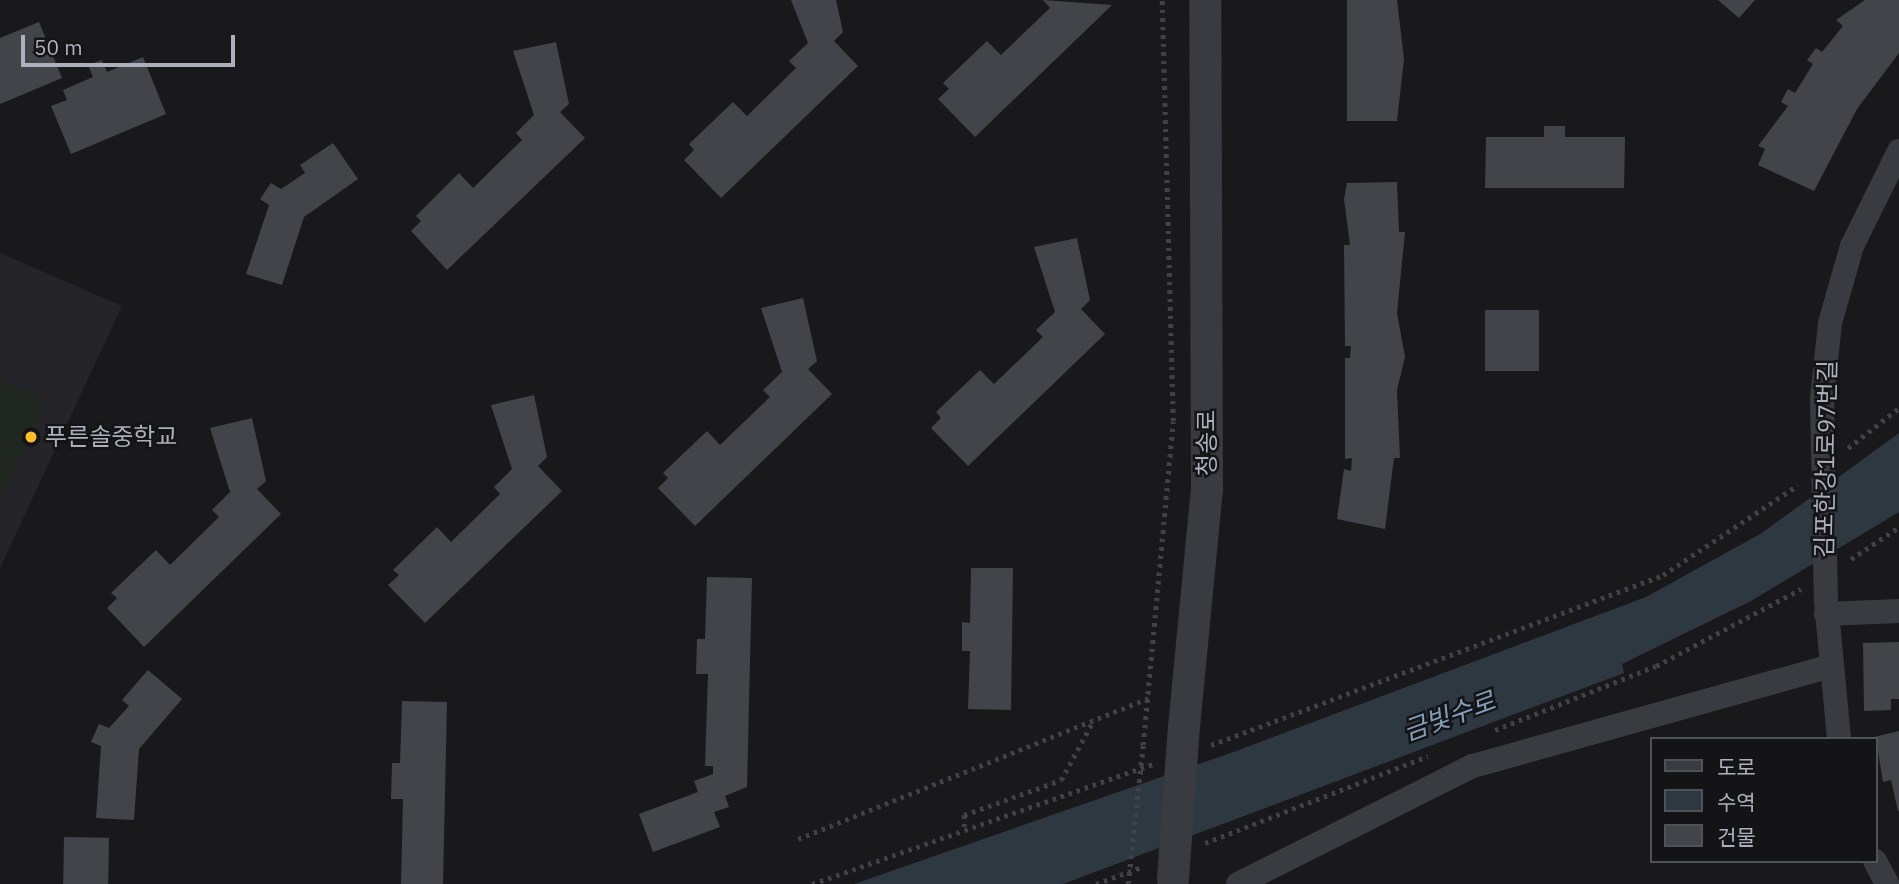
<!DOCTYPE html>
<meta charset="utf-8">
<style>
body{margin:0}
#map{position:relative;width:1899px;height:884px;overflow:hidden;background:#19191c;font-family:"IBM Plex Sans","Noto Sans KR",sans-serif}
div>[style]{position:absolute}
.built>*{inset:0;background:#252529}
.green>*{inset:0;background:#1f2720}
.water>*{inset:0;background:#2e3841}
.building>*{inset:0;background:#434449;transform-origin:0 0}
.path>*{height:4.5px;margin-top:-2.25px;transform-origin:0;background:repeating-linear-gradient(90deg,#404248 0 3.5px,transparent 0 8.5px)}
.minor>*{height:24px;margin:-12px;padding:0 12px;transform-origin:12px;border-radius:12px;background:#3a3b41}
.tertiary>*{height:32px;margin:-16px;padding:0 16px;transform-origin:16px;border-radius:16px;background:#3a3b41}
.path-bridge>*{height:4.5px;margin-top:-2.25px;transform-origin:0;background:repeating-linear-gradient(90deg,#404248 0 3.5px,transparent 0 8.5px)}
.minor-bridge>*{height:24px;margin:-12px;padding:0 12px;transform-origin:12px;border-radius:12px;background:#3a3b41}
.tertiary-bridge>*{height:32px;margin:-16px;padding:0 16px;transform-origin:16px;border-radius:16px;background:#3a3b41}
.dots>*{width:19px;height:19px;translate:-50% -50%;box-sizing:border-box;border:4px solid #141417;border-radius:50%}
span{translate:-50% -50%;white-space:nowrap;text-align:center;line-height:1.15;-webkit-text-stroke:5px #141417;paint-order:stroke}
.poi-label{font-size:24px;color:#abb0bc}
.left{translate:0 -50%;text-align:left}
.street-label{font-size:24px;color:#abb0bc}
.water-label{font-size:26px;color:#809db9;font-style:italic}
.legend{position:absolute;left:1650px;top:737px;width:228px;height:126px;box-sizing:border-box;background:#141417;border:2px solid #505259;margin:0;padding:9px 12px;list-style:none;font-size:21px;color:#abb0bc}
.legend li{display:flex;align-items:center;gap:14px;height:35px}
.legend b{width:35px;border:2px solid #505259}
.scale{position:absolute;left:21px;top:35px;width:214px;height:32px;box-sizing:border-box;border:4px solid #abb0bc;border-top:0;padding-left:9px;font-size:21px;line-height:24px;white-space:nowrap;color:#abb0bc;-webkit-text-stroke:5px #141417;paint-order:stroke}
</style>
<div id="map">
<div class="built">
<div style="clip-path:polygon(0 253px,122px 306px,0 568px)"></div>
</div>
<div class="green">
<div style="clip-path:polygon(0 380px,46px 400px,0 501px)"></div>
</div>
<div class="water">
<div style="clip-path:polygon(1899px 433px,1899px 512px,1751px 601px,1622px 664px,1624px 673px,1063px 884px,854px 884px,1239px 750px,1646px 597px,1762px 533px)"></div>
</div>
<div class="building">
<div style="clip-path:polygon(791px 0,836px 0,843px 32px,834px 41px,858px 66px,721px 198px,684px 160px,694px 150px,689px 144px,733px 102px,747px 116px,796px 68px,789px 61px,808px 43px)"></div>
<div style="clip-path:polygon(1043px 0,1112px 5px,975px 137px,938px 99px,949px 89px,943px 83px,987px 41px,1001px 55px,1050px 8px)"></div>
<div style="clip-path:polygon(1347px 0,1397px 0,1404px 59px,1397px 121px,1347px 121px)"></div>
<div style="clip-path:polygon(1718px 0,1755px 0,1739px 18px)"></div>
<div style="clip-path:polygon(1865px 0,1899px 0,1899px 53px,1857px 109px,1814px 191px,1758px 165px,1765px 149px,1758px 146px,1788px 106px,1781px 102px,1788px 89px,1795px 93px,1813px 64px,1807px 60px,1816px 48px,1822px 52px,1843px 26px,1836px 20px)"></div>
<div style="clip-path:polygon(39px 22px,62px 78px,0 104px,0 38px)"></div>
<div style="clip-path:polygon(556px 42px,569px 104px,560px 112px,585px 138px,447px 270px,411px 231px,421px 221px,416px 216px,459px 173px,473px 188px,522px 140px,516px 133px,534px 115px,513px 51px)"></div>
<div style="clip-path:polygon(143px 57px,166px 114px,71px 154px,51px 106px,67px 100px,63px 90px,93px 77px,88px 65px,102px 60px,107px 72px)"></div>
<div style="clip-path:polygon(1544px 126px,1565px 126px,1565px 137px,1625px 137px,1624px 188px,1485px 188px,1486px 137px,1544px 137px)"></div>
<div style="clip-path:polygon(333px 143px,358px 179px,304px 217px,282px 285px,246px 274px,269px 205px,260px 199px,271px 183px,281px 189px,305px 173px,300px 165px)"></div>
<div style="clip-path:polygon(1397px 182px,1399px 232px,1405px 232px,1397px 313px,1405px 357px,1397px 390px,1400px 458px,1394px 458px,1385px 529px,1337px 519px,1344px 469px,1351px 471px,1352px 458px,1345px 459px,1345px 358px,1350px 358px,1351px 346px,1345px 346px,1344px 245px,1350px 245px,1344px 199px,1347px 183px)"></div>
<div style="clip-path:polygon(1077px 238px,1090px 300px,1081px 309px,1105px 334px,968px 466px,931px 428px,941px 418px,936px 412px,980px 370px,994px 384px,1043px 337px,1036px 330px,1055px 312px,1034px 247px)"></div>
<div style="clip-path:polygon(803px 298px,817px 361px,808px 369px,832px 394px,695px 526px,658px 488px,668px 478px,663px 473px,707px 431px,720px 445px,770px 397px,763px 390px,782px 372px,761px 308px)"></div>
<div style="left:1485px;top:310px;width:54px;height:61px"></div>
<div style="clip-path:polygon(534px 395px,547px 457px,538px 466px,562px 491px,425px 623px,388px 585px,399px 575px,393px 570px,437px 527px,451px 542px,500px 494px,494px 487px,512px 469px,491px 405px)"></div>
<div style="clip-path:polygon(252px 418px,266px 481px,257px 489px,281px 514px,144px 647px,107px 608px,117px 598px,111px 593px,156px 550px,170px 565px,219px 517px,212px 510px,230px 492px,210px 428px)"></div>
<div style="clip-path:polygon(971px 568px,1013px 568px,1011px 710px,968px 709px,970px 651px,962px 651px,962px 622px,970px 623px)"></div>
<div style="clip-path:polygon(707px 577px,752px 578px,747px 787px,725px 796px,729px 807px,714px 812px,720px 827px,653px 852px,639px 814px,698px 792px,694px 781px,713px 774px,713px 766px,705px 766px,708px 674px,696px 674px,697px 639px,705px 639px)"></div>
<div style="clip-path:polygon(1899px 642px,1899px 699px,1891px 699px,1891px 710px,1864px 711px,1863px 643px)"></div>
<div style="clip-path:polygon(148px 670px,182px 699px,139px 749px,134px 820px,96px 818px,101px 746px,91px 742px,99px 724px,109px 728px,129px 706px,122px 700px)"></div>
<div style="clip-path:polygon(402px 701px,447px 702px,443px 884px,401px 884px,403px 799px,391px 799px,392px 763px,400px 763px)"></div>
<div style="clip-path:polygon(1899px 731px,1899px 811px,1898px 811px,1891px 780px,1883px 782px,1876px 739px,1870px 738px)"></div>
<div style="left:64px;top:837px;width:45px;height:47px;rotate:1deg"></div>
</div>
<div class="path">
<div style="left:1848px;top:448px;width:65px;rotate:-38.1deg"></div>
<div style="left:1851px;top:559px;width:58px;rotate:-33.7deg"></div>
<div style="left:1495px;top:730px;width:173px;rotate:-21.7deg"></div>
<div style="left:1656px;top:666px;width:164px;rotate:-28deg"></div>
<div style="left:1143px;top:745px;width:325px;rotate:-84.7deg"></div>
<div style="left:1173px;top:421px;width:421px;rotate:-91.5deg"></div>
<div style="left:1211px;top:745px;width:483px;rotate:-20.6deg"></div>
<div style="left:1663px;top:575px;width:162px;rotate:-33.7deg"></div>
<div style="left:964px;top:827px;width:12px;rotate:-90deg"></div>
<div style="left:964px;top:815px;width:103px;rotate:-19.8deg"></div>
<div style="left:1061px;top:780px;width:67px;rotate:-61.5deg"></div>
<div style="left:798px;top:839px;width:378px;rotate:-21.9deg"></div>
<div style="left:1205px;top:843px;width:239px;rotate:-21.3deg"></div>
<div style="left:812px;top:884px;width:361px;rotate:-19.4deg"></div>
<div style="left:1096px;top:884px;width:51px;rotate:-20.6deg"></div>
</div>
<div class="minor">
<div style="left:1822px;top:398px;width:75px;rotate:-83.9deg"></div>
<div style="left:1830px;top:323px;width:80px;rotate:-74.1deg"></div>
<div style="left:1852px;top:246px;width:106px;rotate:-63.7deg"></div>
<div style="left:1826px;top:601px;width:139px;rotate:84.6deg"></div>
<div style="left:1826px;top:614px;width:73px;rotate:-2.4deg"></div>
<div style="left:1875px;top:861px;width:26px;rotate:62deg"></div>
<div style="left:1238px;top:884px;width:263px;rotate:-26.7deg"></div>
<div style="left:1473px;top:766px;width:369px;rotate:-15.6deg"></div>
</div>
<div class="tertiary">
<div style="left:1184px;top:727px;width:238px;rotate:-84.5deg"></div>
<div style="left:1207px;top:490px;width:490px;rotate:-90.2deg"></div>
</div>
<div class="path-bridge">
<div style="left:1128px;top:884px;width:140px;rotate:-83.8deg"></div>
</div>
<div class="minor-bridge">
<div style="left:1822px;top:398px;width:203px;rotate:88.9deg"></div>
</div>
<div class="tertiary-bridge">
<div style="left:1173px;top:879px;width:152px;rotate:-85.9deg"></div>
</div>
<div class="dots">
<div style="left:31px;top:437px;background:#febc2f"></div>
</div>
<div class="poi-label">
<span class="left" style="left:45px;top:437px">푸른솔중학교</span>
</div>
<div class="street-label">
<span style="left:1207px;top:443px;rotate:-90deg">청송로</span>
<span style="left:1826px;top:459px;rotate:-89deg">김포한강1로97번길</span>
</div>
<div class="water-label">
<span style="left:1449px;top:716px;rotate:-20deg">금빛수로</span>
</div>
<ul class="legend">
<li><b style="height:9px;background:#3a3b41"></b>도로</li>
<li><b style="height:19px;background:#2e3841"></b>수역</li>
<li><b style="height:19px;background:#434449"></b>건물</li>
</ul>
<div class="scale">50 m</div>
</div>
